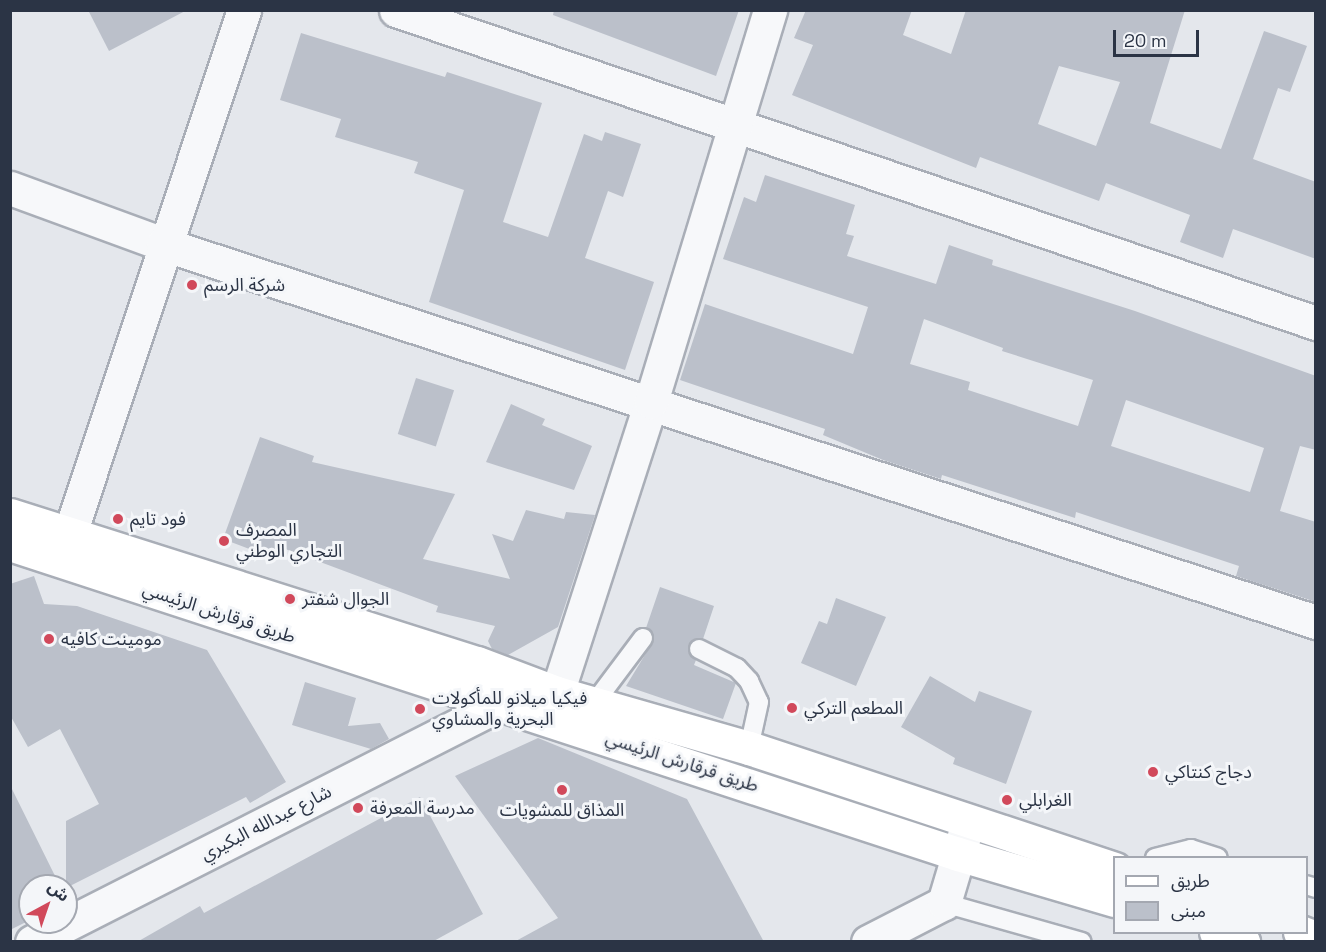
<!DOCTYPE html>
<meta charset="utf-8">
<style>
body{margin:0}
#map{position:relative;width:1326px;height:952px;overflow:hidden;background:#e4e7ec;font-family:"Space Grotesk","Noto Sans Arabic",sans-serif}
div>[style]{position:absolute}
.building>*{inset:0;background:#bbc0ca;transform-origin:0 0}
.roads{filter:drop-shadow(2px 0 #a9aeb7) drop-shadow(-2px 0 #a9aeb7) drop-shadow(0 2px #a9aeb7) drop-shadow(0 -2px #a9aeb7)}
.lane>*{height:18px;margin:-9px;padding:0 9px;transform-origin:9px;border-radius:9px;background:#f7f8fa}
.street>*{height:33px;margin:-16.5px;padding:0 16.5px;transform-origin:16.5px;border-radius:16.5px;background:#f7f8fa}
.primary>*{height:33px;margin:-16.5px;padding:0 16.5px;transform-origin:16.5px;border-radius:16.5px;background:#fff}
.dots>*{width:16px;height:16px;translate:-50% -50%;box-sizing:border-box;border:3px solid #f4f6f9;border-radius:50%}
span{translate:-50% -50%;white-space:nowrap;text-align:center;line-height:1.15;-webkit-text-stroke:6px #f4f6f9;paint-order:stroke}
.poi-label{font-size:18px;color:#2b3445}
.left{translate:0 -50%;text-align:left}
.street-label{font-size:18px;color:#2b3445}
.frame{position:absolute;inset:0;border:12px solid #2b3445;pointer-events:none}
.legend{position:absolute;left:1113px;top:856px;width:195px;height:78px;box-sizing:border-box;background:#f4f6f9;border:2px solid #a4a8b1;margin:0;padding:8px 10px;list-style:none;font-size:18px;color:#2b3445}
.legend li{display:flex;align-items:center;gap:12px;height:30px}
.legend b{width:30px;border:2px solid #a4a8b1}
.north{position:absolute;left:18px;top:874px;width:60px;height:60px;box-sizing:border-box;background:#f4f6f9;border:2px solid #a4a8b1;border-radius:50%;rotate:40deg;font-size:16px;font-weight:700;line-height:24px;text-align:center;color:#2b3445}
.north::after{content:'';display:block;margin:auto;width:21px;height:27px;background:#d1495b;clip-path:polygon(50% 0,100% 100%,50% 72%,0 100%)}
.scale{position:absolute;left:1113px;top:30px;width:86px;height:27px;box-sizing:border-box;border:3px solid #2b3445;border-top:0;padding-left:8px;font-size:18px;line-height:21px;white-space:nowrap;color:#2b3445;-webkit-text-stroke:4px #f4f6f9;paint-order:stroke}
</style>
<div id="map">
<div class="building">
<div style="clip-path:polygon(88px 10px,187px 10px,109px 51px)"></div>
<div style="clip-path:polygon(554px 10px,739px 10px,716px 76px,553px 15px)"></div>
<div style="clip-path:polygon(evenodd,806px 10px,912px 10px,903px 35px,951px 54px,966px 10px,1185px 10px,1150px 123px,1221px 149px,1264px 31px,1307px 46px,1290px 92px,1278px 88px,1253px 159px,1316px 182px,1316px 259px,1233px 229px,1223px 258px,1180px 242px,1190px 215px,1106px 183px,1099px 201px,980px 157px,976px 168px,792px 95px,813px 45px,794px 38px,806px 10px,1059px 66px,1120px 82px,1096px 146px,1038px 124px,1059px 66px)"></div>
<div style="clip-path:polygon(301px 33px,445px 77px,447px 72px,542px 103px,503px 222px,548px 237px,584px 134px,602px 141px,605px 132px,641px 144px,623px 197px,608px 191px,585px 258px,654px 282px,625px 370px,429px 302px,464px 190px,414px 173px,418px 162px,335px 137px,341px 119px,280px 100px)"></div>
<div style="clip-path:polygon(evenodd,765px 175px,855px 205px,846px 234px,854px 236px,847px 256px,936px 284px,949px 245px,993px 260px,992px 265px,1135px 311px,1316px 376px,1316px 450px,1300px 446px,1280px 511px,1316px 522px,1316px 602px,1236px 576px,1239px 566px,1076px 512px,1075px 518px,942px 475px,941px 479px,883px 460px,823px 435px,825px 429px,680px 380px,705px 304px,853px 354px,868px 307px,723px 259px,744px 197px,756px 202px,765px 175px,924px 319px,1003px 348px,1002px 351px,1093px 380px,1078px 426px,968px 390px,970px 382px,910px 364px,924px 319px,765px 175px,1126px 400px,1264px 448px,1250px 492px,1111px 446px,1126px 400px)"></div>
<div style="left:416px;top:378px;width:40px;height:59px;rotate:18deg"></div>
<div style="clip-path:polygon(511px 404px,545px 419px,542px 425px,592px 446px,574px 490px,486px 462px)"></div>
<div style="clip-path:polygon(260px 437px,314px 456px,312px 462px,455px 494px,423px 559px,510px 579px,492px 534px,513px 541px,526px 510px,564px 519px,566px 512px,595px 515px,558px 627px,508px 655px,492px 649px,488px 641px,495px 626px,436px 612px,438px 606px,280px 547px,276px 559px,223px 539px)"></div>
<div style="clip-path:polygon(34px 576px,44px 604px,77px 606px,207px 650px,286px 782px,250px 803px,246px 797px,66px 888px,66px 821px,99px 804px,60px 729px,28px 747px,10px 715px,10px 584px)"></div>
<div style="clip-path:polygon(660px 587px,714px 606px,703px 639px,692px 640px,688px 650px,696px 660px,694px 665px,736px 683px,723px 719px,626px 686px,654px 640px,646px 628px)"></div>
<div style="clip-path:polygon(836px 598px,886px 617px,856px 686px,801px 663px,819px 621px,827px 624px)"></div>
<div style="clip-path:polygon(930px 676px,975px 702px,979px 691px,1032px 711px,1006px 784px,953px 764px,955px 758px,901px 727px)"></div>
<div style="clip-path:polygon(305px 682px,356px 698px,348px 726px,380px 723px,389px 739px,371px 749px,292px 725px)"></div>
<div style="clip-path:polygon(538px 738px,687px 799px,764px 942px,514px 942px,558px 918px,455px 776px)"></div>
<div style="clip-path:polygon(10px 785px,60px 886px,30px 886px,30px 920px,10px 930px)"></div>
<div style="clip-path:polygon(420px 797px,483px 914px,432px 942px,137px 942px,200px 906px,204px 913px)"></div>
</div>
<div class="roads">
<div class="lane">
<div style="left:699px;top:649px;width:42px;rotate:26.6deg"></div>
<div style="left:737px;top:668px;width:18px;rotate:47deg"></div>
<div style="left:749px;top:681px;width:23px;rotate:65deg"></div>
<div style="left:759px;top:702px;width:47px;rotate:102.3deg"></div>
<div style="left:595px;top:702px;width:80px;rotate:-53.1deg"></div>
<div style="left:1155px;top:858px;width:37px;rotate:-14deg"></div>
<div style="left:1191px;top:849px;width:28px;rotate:18deg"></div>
<div style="left:1306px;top:885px;width:10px;rotate:17deg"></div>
<div style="left:944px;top:903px;width:143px;rotate:15.8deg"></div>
</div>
<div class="street">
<div style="left:396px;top:10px;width:972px;rotate:18.79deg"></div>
<div style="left:10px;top:188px;width:163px;rotate:20.1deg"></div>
<div style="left:163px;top:244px;width:1213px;rotate:18.15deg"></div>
<div style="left:70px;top:533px;width:551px;rotate:-71.6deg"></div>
<div style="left:557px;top:693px;width:306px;rotate:-72.1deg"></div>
<div style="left:651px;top:402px;width:410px;rotate:-73.1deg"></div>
<div style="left:32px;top:942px;width:525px;rotate:-26.96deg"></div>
<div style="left:868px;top:942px;width:85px;rotate:-27.2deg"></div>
<div style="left:944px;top:903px;width:80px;rotate:-73.4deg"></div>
</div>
<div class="primary">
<div style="left:10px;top:515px;width:490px;rotate:17.6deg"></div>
<div style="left:477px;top:663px;width:85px;rotate:20.6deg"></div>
<div style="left:557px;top:693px;width:200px;rotate:16deg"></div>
<div style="left:749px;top:748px;width:385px;rotate:18.3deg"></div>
<div style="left:10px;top:544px;width:997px;rotate:18.11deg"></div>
<div style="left:958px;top:854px;width:163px;rotate:16.4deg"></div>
<div style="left:1216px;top:932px;width:29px;rotate:20deg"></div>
<div style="left:1300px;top:932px;width:17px;rotate:21deg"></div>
</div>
</div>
<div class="dots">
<div style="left:192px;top:285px;background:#d1495b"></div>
<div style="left:118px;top:519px;background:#d1495b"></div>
<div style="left:224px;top:541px;background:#d1495b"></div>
<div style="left:290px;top:599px;background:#d1495b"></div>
<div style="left:49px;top:639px;background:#d1495b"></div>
<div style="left:792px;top:708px;background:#d1495b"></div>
<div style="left:420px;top:709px;background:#d1495b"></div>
<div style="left:1153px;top:772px;background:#d1495b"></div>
<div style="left:562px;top:790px;background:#d1495b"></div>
<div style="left:1007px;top:800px;background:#d1495b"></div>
<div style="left:358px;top:808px;background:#d1495b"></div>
</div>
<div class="poi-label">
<span class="left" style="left:204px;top:285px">شركة الرسم</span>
<span class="left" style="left:130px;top:519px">فود تايم</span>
<span class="left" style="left:236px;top:541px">المصرف<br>التجاري الوطني</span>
<span class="left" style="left:302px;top:599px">الجوال شفتر</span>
<span class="left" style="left:61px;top:639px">مومينت كافيه</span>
<span class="left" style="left:432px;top:709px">فيكيا ميلانو للمأكولات<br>البحرية والمشاوي</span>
<span class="left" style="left:804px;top:708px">المطعم التركي</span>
<span class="left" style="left:1165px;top:772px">دجاج كنتاكي</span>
<span class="left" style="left:1019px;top:800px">الغرابلي</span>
<span class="left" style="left:370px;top:808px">مدرسة المعرفة</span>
<span style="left:562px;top:810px">المذاق للمشويات</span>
</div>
<div class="street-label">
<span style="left:219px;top:613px;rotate:18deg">طريق قرقارش الرئيسي</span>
<span style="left:682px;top:762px;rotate:18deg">طريق قرقارش الرئيسي</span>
<span style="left:266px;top:823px;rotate:-27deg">شارع عبدالله البكيري</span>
</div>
<div class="frame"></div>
<ul class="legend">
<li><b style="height:8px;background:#fff"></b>طريق</li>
<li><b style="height:16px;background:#bbc0ca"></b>مبنى</li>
</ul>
<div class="north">ش</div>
<div class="scale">20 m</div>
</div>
